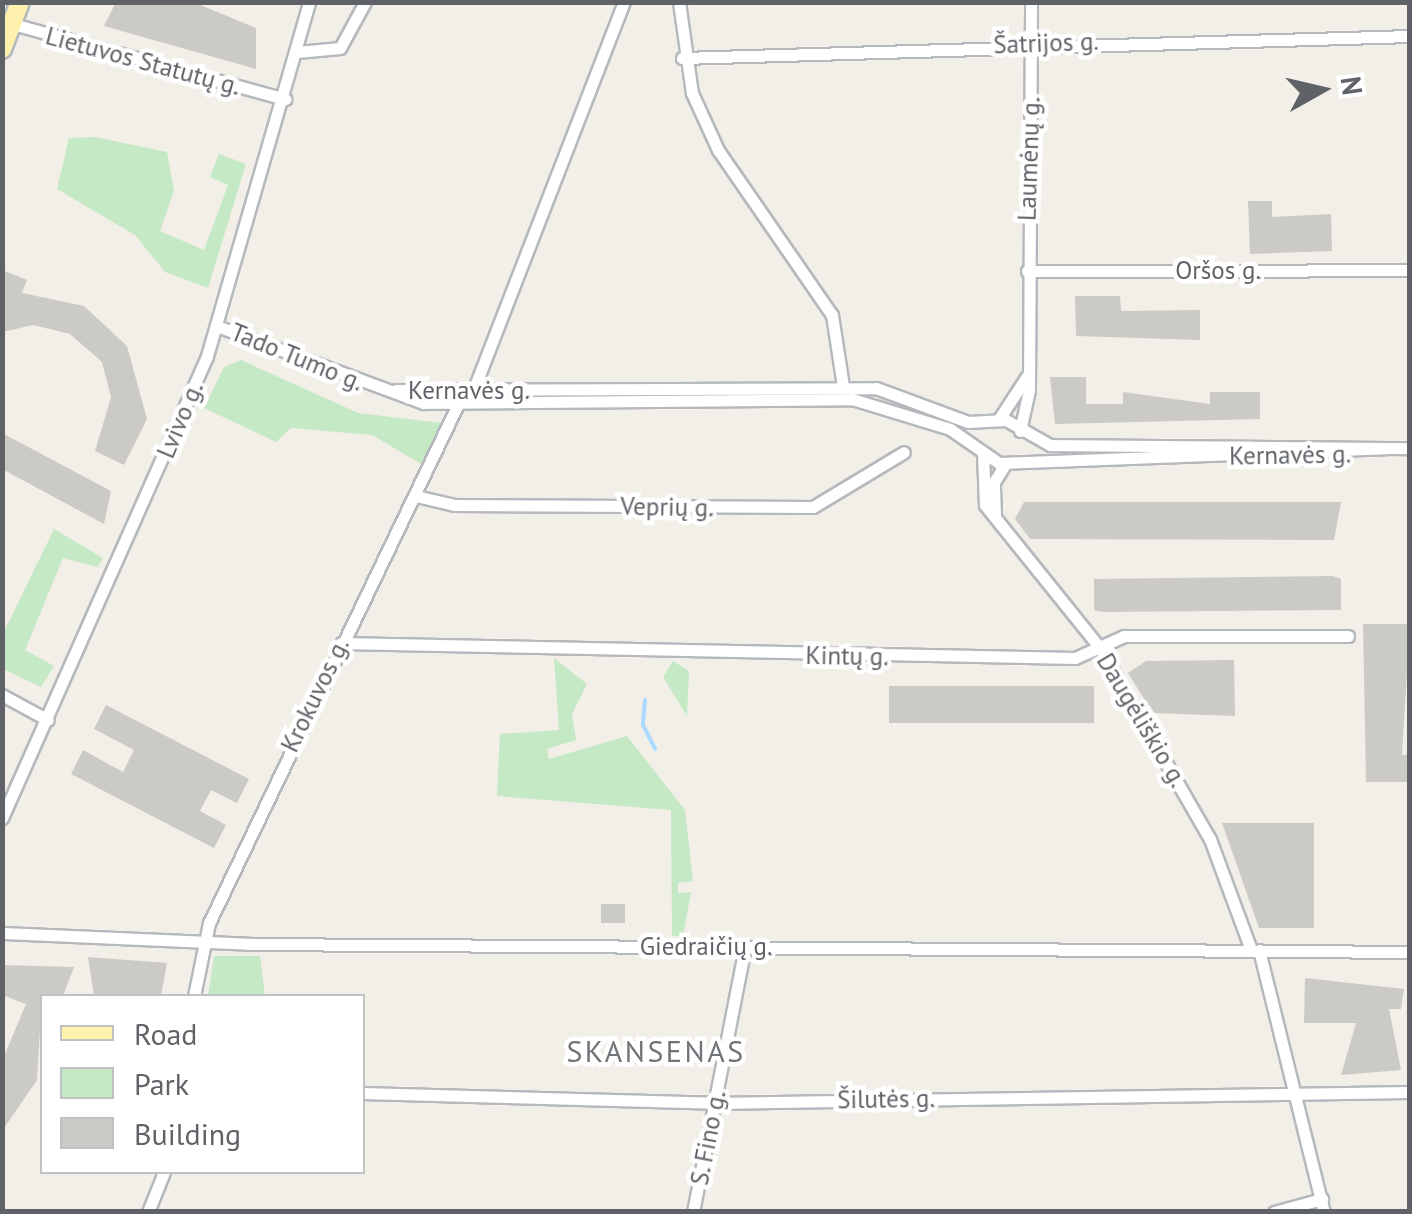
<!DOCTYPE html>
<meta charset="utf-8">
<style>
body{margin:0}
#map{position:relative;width:1412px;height:1214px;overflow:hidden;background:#f1efe8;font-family:"PT Sans",sans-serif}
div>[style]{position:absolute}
.green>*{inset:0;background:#c5e8c5}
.stream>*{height:4px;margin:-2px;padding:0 2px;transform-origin:2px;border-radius:2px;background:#aadaff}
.building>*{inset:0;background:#cccac5;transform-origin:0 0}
.roads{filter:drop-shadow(2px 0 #b5b8bc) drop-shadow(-2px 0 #b5b8bc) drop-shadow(0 2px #b5b8bc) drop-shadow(0 -2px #b5b8bc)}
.street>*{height:11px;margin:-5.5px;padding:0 5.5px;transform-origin:5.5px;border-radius:5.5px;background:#fff}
.primary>*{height:18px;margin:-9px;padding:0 9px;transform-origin:9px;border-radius:9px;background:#fff2af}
span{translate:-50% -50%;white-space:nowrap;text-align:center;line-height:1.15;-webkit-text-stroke:9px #fff;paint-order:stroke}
.street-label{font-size:25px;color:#5f6368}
.quarter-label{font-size:30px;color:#70757a;letter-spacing:2.5px}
.frame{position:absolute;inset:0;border:5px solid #5f6368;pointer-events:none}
.legend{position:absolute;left:40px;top:994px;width:325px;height:180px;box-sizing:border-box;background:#fff;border:2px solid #bfc1c3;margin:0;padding:12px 18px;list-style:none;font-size:30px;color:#5f6368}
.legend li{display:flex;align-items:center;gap:20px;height:50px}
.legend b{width:50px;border:2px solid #bfc1c3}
.north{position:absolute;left:1272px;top:40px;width:100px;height:100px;-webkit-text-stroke:8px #fff;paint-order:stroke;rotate:82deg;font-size:28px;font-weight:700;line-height:40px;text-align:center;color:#5f6368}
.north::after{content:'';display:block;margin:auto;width:35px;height:45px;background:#5f6368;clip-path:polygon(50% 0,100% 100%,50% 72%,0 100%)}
</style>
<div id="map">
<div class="green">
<div style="clip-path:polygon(95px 137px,167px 152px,174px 191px,160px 231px,204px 250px,228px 185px,210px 177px,219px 154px,246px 164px,208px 288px,165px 272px,135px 235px,57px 189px,69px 138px)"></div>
<div style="clip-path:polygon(241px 360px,358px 413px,442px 423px,423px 465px,372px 435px,291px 428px,276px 442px,204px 408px,224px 367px)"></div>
<div style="clip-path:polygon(54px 529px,103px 558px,98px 567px,63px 558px,25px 650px,54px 666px,41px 687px,3px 669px,3px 634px)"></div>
<div style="clip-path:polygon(554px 658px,587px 684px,572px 714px,576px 740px,547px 749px,549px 759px,627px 736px,685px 810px,693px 881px,678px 883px,678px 893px,691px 892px,683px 936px,672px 936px,671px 810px,497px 796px,500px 734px,559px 730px)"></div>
<div style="clip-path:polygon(673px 661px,689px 671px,687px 716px,663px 677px)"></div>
<div style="clip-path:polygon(214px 956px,260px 956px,265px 996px,208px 996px)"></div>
</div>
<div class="stream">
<div style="left:645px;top:700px;width:25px;rotate:95deg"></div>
<div style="left:643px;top:725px;width:27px;rotate:63deg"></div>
</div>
<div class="building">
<div style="clip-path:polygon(116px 2px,193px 2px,256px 28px,256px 69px,104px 26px)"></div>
<div style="clip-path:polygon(1248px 201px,1272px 201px,1272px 217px,1331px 214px,1332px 251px,1250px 254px)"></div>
<div style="clip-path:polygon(2px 270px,27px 280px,22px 293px,84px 306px,127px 346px,147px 419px,124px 465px,95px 451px,111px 397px,102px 362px,70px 334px,33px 325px,2px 332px)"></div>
<div style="clip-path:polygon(1075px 296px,1120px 296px,1121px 311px,1200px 310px,1200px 340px,1076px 336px)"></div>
<div style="clip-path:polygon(1050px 377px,1086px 377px,1086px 404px,1123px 404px,1123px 392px,1210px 404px,1210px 392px,1260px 392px,1260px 419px,1055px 424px)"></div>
<div style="clip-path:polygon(2px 433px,111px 491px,104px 524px,2px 469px)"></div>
<div style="clip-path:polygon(1341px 502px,1334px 540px,1030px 539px,1015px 519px,1024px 502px)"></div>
<div style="clip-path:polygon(1094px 579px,1333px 576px,1341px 579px,1341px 610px,1102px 612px,1094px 610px)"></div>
<div style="clip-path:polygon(1363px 624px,1410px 624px,1402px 755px,1410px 755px,1410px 782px,1366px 782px)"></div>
<div style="clip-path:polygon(1234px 660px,1235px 716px,1153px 713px,1128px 673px,1146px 661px)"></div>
<div style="left:889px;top:686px;width:205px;height:37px"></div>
<div style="clip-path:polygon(106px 705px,249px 779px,237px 803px,211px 790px,200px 811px,226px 825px,214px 848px,71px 774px,83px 750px,123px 772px,134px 750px,94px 729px)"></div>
<div style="clip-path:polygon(1222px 823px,1314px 823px,1314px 928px,1259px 928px)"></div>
<div style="left:625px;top:904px;width:19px;height:24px;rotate:90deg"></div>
<div style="clip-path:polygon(88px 957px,167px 963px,161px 996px,94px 996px)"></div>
<div style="clip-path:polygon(2px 965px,74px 967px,63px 996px,42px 996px,37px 1080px,2px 1131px,2px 1061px,26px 1004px,2px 995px)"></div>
<div style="clip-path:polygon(1305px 978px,1404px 989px,1401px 1009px,1389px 1009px,1401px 1070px,1341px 1075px,1356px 1023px,1304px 1023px)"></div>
</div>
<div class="roads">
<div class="street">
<div style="left:679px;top:2px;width:92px;rotate:81.9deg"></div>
<div style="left:692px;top:93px;width:63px;rotate:65.5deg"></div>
<div style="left:718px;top:150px;width:201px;rotate:55.4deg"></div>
<div style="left:832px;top:315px;width:72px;rotate:81.2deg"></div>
<div style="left:2px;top:21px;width:294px;rotate:15.4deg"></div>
<div style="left:297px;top:52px;width:43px;rotate:-5.3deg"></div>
<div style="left:340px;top:48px;width:52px;rotate:-61.5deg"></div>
<div style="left:682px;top:58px;width:728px;rotate:-1.73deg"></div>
<div style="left:1027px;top:271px;width:383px;rotate:-0.1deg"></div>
<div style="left:217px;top:326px;width:220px;rotate:20.5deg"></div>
<div style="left:423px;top:403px;width:429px;rotate:-0.5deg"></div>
<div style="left:852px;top:399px;width:102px;rotate:17deg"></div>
<div style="left:950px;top:429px;width:60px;rotate:34.8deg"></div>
<div style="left:999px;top:463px;width:387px;rotate:-2.2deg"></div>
<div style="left:396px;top:390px;width:480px;rotate:-0.2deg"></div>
<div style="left:876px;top:388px;width:98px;rotate:20.3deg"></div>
<div style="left:968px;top:422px;width:38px;rotate:-3deg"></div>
<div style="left:1006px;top:420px;width:51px;rotate:29.6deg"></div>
<div style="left:1050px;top:445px;width:360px;rotate:0.5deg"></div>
<div style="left:473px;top:391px;width:417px;rotate:-68.8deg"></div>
<div style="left:999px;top:419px;width:51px;rotate:-56.9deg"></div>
<div style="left:1020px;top:431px;width:42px;rotate:-77.6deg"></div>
<div style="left:1029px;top:390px;width:388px;rotate:-89.7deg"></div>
<div style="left:983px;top:454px;width:51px;rotate:87.8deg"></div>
<div style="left:985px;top:505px;width:184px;rotate:51.2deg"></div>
<div style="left:1100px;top:648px;width:220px;rotate:60.1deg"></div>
<div style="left:1210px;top:839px;width:115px;rotate:69.7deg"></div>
<div style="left:416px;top:496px;width:39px;rotate:13deg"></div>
<div style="left:454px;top:505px;width:359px;rotate:0.3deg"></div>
<div style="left:813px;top:507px;width:106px;rotate:-31.1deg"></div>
<div style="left:995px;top:516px;width:34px;rotate:-92deg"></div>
<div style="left:994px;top:482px;width:22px;rotate:-58deg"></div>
<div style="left:341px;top:643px;width:734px;rotate:1.17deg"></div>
<div style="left:1075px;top:658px;width:54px;rotate:-24.2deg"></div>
<div style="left:1124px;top:636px;width:224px"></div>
<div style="left:2px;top:695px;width:52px;rotate:28.5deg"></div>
<div style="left:2px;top:818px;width:505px;rotate:-66.07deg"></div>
<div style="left:207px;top:356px;width:368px;rotate:-73.9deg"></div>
<div style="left:2px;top:933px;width:247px;rotate:2.5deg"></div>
<div style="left:249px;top:944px;width:1161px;rotate:0.39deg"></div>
<div style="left:1259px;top:950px;width:270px;rotate:76.1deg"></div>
<div style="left:194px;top:996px;width:75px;rotate:-78.4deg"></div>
<div style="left:209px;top:923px;width:578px;rotate:-64.37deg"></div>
<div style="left:362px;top:1093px;width:352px;rotate:1.6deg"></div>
<div style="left:714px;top:1103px;width:695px;rotate:-0.91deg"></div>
<div style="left:148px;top:1212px;width:43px;rotate:-68.2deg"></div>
<div style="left:693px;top:1212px;width:271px;rotate:-78.9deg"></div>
<div style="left:1274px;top:1212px;width:50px;rotate:-15.2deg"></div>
</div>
<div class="primary">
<div style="left:2px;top:49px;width:50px;rotate:-69deg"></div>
</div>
</div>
<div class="street-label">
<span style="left:1046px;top:43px;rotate:-2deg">Šatrijos g.</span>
<span style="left:143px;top:61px;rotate:15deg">Lietuvos Statutų g.</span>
<span style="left:1029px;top:159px;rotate:-88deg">Laumėnų g.</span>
<span style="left:1218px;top:270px">Oršos g.</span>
<span style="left:297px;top:357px;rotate:22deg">Tado Tumo g.</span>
<span style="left:469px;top:390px">Kernavės g.</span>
<span style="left:180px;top:420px;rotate:-67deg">Lvivo g.</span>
<span style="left:1290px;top:455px;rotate:-1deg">Kernavės g.</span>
<span style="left:667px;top:507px;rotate:1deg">Veprių g.</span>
<span style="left:847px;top:656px;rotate:1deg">Kintų g.</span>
<span style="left:315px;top:695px;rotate:-64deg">Krokuvos g.</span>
<span style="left:1142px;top:720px;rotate:59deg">Daugėliškio g.</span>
<span style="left:706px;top:946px">Giedraičių g.</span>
<span style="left:886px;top:1099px;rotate:-1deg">Šilutės g.</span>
<span style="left:708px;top:1138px;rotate:-79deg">S. Fino g.</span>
</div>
<div class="quarter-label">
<span style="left:656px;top:1051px">SKANSENAS</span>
</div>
<div class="frame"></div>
<ul class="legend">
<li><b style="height:12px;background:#fff2af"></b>Road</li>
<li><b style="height:28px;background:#c5e8c5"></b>Park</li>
<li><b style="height:28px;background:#cccac5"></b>Building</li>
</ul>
<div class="north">N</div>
</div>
